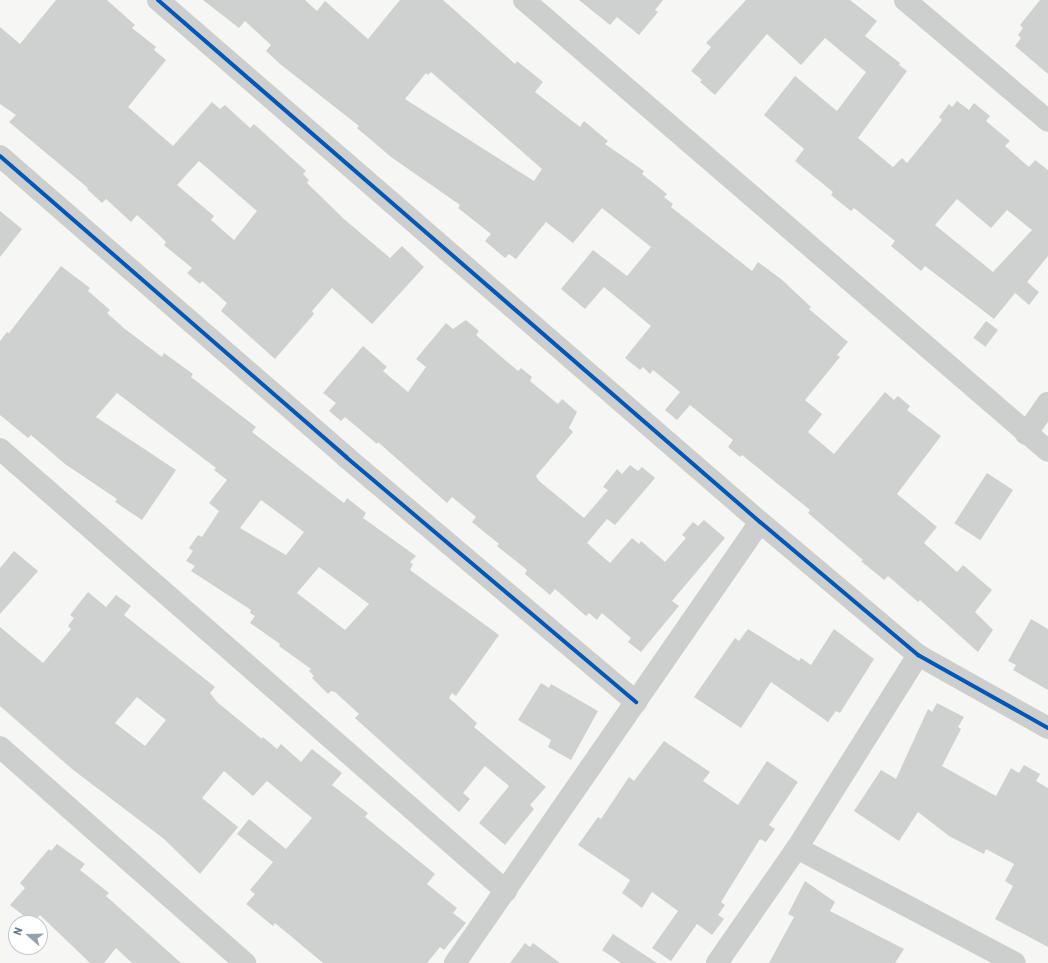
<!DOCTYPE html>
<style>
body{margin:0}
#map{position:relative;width:1048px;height:963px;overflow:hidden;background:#f6f6f4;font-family:Barlow,sans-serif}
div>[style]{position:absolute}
.building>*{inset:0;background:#cfd1d1;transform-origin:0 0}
.minor>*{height:22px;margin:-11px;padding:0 11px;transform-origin:11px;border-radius:11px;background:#cdcfcf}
.cycleway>*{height:4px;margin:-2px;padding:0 2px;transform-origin:2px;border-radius:2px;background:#0057b8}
span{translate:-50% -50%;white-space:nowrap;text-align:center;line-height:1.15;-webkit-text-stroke:4px #fff;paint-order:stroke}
.north{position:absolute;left:8px;top:915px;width:40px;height:40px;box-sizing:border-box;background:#fff;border:1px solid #c1c8cf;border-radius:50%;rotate:290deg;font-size:11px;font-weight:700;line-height:16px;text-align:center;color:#647686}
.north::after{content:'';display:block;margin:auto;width:14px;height:18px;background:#97a3ac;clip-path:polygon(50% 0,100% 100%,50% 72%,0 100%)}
</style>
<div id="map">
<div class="building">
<div style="clip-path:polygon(evenodd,56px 0,107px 0,135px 25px,132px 28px,156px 47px,154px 50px,166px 60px,128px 107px,173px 146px,212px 102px,220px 109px,225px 105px,250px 128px,254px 124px,306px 171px,303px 174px,309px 180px,307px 183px,344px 219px,390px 258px,402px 246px,424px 267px,372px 324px,332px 288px,312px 311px,314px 314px,275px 359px,221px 311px,227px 303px,202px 281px,200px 284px,187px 273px,192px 268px,164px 245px,166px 242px,159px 235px,137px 215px,131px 222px,106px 199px,102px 203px,87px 189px,88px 188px,9px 122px,16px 115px,0 104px,0 27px,20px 44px,56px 0,199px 161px,257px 211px,234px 240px,211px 220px,214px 216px,177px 185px,199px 161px)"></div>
<div style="clip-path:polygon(evenodd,203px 0,305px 0,317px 11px,325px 1px,368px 39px,400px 0,443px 0,515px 64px,517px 61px,543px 82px,535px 92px,580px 127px,584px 121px,608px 141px,605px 144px,644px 171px,642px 174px,667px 194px,664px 197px,673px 204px,671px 207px,752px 271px,758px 262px,781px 279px,811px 307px,809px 309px,848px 342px,837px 355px,840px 357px,805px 400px,822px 414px,808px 432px,834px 454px,885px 392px,894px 400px,898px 396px,910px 406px,907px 410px,941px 436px,897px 494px,937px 527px,924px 543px,957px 572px,963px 565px,992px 590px,975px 612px,993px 630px,978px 652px,920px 600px,918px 602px,888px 576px,884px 580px,861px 561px,863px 560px,808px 513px,810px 510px,742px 455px,740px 457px,728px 447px,733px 440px,690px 405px,677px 420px,665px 410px,680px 392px,653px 370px,650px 374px,643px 367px,640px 370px,625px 358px,651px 326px,604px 287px,585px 309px,561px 289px,593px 250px,627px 276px,651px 247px,602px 208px,573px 243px,546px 222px,516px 259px,509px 254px,505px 258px,485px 241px,491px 234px,458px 208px,460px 205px,391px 157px,357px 128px,359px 126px,280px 64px,266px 51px,271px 45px,245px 21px,239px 28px,203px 0,431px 72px,542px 169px,534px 181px,405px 99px,426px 73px,428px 75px,431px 72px)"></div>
<div style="clip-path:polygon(579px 0,663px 0,655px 10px,658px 12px,639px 35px,617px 17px,610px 25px)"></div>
<div style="clip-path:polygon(evenodd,746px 0,850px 0,877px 21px,865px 36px,900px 63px,899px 65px,907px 71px,858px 138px,893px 167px,902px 158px,907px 163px,942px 120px,939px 117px,949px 104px,952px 107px,957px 101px,969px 110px,974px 103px,990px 116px,986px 121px,1010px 141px,1005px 146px,1029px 167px,1035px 160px,1048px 170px,1048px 256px,1027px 282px,1039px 292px,1029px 305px,1015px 293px,994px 319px,925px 266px,921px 271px,891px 246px,895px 241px,854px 208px,851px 211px,831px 195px,833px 192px,795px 161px,804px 149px,764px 115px,795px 76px,837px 111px,866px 72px,825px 38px,801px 65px,767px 34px,715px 95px,700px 82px,702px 80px,691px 71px,711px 47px,706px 43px,746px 0,957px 199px,991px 228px,1007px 210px,1032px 230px,993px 272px,935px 225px,957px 199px)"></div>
<div style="clip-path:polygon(1040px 0,1048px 0,1048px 74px,1015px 46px,1021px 38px,1018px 35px,1023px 28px,1020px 25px)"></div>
<div style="clip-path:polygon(0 211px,22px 229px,0 257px)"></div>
<div style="clip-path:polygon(evenodd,61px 266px,90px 288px,88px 291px,110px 310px,107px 313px,125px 329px,162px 357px,164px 353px,193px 374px,191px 377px,256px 427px,252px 432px,344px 503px,347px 498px,366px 513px,363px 518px,416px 556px,410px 562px,413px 564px,410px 570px,499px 635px,456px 696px,452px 693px,449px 698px,477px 723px,474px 727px,546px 787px,530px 805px,534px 809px,505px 845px,479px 823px,509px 786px,485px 766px,463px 793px,470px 799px,459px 812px,355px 718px,359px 714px,335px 692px,331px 691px,328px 694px,312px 678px,314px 676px,309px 671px,311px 669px,279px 646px,280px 644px,250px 623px,255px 616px,250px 613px,251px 610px,191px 571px,195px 566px,186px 561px,193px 551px,189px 548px,198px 535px,202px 537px,219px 511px,209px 503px,227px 480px,214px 470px,216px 468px,117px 393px,96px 417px,176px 470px,142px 520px,115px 502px,117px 499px,65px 464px,31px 435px,28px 438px,0 415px,0 341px,7px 332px,9px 333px,61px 266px,261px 500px,304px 532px,286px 555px,240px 528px,261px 500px,61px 266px,319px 567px,369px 604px,345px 630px,297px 593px,319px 567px)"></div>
<div style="clip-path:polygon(466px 320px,479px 331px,476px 335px,518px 371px,521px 368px,532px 377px,530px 381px,558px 404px,562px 399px,577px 412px,569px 428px,573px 432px,536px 476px,539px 481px,584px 518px,608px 490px,603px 487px,617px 469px,622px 474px,630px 465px,638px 471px,642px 467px,655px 478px,615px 525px,607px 519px,587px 543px,610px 563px,632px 538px,639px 544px,641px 541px,665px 562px,686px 538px,682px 535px,693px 522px,698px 526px,704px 520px,725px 538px,672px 601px,679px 606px,641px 652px,628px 642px,631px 638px,602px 613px,597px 620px,589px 613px,586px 616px,555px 589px,550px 595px,525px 574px,527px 570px,497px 546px,499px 544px,472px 522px,476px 517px,452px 497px,447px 503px,378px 442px,377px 444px,345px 417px,341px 421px,329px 411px,336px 403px,323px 393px,363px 346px,387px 367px,383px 371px,408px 392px,426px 367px,416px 359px,446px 323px,453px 329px)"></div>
<div style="left:986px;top:321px;width:15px;height:21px;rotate:37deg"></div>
<div style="left:987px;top:473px;width:31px;height:60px;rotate:33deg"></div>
<div style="clip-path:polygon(14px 551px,38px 571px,0 614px,0 568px)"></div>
<div style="clip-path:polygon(evenodd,88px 592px,106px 607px,116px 595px,131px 606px,124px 615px,215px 687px,210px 693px,217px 702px,262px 739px,263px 737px,277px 749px,281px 744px,301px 762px,312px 749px,342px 773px,332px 785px,368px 813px,365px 817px,435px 874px,427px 884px,457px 908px,453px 913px,466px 923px,444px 950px,440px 947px,427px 963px,323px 963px,275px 923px,273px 926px,246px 904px,255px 894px,250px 890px,273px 862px,237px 834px,249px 819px,286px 849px,312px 818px,267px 781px,253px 796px,224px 771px,202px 798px,238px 827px,200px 874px,164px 839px,72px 769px,0 706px,0 627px,43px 663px,71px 629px,68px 626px,74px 618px,70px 615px,88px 592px,137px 697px,166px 720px,145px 746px,115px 723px,137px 697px)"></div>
<div style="clip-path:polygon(1031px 619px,1048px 629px,1048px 690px,1013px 670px,1016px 665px,1008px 661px)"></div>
<div style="clip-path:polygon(748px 629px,799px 661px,801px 658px,811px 665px,834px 629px,874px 659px,840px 713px,836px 711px,828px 722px,771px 682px,741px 728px,694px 697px,735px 638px,739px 641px)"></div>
<div style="clip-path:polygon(541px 683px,549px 688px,551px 684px,598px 711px,571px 760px,548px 747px,551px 740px,518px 720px)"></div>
<div style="clip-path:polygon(937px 703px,964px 717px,958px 727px,961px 729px,942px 766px,996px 796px,1011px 768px,1019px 773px,1024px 765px,1040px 774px,1036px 781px,1048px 788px,1048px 947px,995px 919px,1013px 886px,1005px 881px,1014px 864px,986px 849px,984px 854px,949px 836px,918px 812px,899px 841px,854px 811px,881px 770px,896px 779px,928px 709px,932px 712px)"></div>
<div style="clip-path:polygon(664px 741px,710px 772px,703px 781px,738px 805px,767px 761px,798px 782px,769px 825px,775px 829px,766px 842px,760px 839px,721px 902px,725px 905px,718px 915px,724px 919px,712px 935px,697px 924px,671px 961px,652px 948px,678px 911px,652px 892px,642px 908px,622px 893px,630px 880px,578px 845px,598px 817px,601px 819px,629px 777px,634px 781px)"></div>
<div style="clip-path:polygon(57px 844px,85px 864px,80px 870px,109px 893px,106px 896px,181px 963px,132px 963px,116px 948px,104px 963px,90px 963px,40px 915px,33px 923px,10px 905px,25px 888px,20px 883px,49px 849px,51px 851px)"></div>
<div style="clip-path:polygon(805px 881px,835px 902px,830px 911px,904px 949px,895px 963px,769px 963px,794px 917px,788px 914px)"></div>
<div style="clip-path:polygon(613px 934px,657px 963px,621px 963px,602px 950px)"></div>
<div style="clip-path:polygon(525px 943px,530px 947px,533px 943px,560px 963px,510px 963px)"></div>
</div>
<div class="minor">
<div style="left:158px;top:0;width:797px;rotate:40.93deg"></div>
<div style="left:760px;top:522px;width:207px;rotate:40.1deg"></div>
<div style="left:918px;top:655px;width:149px;rotate:29.3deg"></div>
<div style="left:524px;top:0;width:691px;rotate:40.72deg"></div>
<div style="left:905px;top:0;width:187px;rotate:40.2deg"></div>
<div style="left:0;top:156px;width:459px;rotate:41deg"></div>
<div style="left:346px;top:457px;width:380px;rotate:40.2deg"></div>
<div style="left:1026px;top:434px;width:38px;rotate:-55deg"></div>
<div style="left:0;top:449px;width:672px;rotate:41.14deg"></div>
<div style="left:0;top:747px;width:327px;rotate:41.4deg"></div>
<div style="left:797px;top:848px;width:246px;rotate:27.8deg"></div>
<div style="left:455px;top:963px;width:536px;rotate:-55.33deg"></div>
<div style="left:717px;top:963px;width:140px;rotate:-55.2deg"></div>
<div style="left:797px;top:848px;width:228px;rotate:-57.9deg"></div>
</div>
<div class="cycleway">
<div style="left:158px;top:0;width:797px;rotate:40.93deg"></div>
<div style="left:760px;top:522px;width:207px;rotate:40.1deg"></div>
<div style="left:918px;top:655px;width:149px;rotate:29.3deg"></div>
<div style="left:0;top:156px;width:459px;rotate:41deg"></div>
<div style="left:346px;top:457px;width:380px;rotate:40.2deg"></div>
</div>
<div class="north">N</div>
</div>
